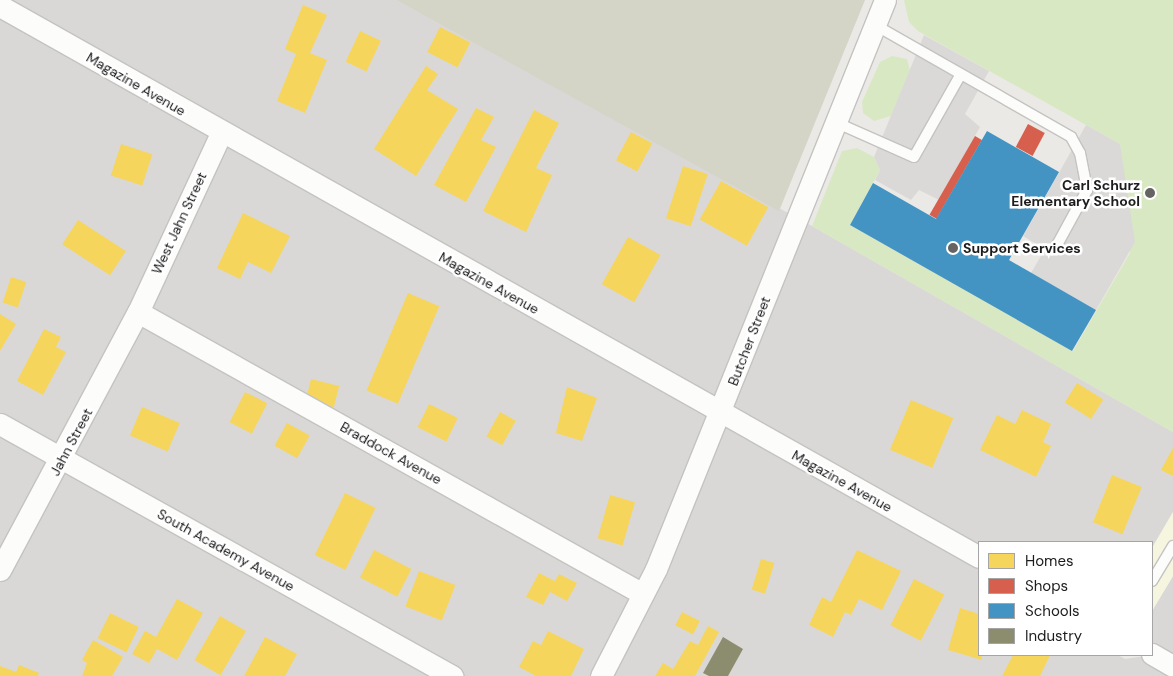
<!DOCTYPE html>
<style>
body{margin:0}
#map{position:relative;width:1173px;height:676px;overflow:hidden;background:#ebe9e5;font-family:"DM Sans",sans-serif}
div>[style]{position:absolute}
.residential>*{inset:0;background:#dad8d7}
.education>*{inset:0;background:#f6f5df}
.construction>*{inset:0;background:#d4d4c7}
.grass>*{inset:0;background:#d8e8c3}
.parking>*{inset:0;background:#dad9d7}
.homes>*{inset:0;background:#f6d55c;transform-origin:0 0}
.shops>*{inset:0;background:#d6604d;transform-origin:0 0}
.schools>*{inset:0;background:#4393c3}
.industry>*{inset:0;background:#8c8c6e}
.roads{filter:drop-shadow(1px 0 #c4c3c1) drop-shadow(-1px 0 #c4c3c1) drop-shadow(0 1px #c4c3c1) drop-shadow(0 -1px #c4c3c1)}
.lane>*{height:10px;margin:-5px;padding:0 5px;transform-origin:5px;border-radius:5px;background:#fcfcfb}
.street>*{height:21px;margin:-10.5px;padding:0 10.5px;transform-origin:10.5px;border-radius:10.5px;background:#fcfcfb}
.dots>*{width:14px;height:14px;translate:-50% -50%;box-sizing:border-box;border:2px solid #fff;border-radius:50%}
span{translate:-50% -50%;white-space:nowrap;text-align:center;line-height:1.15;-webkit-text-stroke:5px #fff;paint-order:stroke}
.street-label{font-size:14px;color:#1d1d1d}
.poi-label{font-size:14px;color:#1d1d1d;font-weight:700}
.right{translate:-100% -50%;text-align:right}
.left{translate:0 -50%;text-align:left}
.legend{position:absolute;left:978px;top:541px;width:175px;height:115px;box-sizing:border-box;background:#fff;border:1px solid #a5a5a5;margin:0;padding:6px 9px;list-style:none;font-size:15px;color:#1d1d1d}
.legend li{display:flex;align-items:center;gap:10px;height:25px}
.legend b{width:25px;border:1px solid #a5a5a5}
</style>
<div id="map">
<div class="residential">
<div style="clip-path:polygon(0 0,396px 0,812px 226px,1173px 432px,1173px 512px,1152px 548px,1152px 542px,979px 542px,979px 655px,1118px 655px,1125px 659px,1152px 655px,1152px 611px,1173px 576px,1173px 676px,0 676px)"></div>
</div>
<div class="education">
<div style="clip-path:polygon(1173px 512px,1173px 576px,1152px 611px,1152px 548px)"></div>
</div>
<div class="construction">
<div style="clip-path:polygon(396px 0,865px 0,779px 211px)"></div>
</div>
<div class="grass">
<div style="clip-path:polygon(904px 0,1173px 0,1173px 432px,812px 226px,842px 151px,857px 148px,874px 157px,880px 170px,850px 225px,1073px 351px,1130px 253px,1120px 144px,918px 31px,909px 22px)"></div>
<div style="clip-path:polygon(892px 56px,907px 59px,910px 71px,891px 116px,874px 121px,863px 113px,862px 102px,880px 62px)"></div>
</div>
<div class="parking">
<div style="clip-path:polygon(924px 35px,989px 71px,965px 114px,980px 127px,939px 200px,919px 190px,911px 200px,875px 180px,880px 170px,874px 157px)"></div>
<div style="clip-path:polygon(1086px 125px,1120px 144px,1135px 242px,1096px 310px,1031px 273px,1045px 249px,1023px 236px)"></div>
</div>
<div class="homes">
<div style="clip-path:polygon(303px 5px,327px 15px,310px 53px,327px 60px,305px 113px,277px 101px,296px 54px,285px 49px)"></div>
<div style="left:440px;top:27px;width:34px;height:28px;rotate:27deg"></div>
<div style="left:360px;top:31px;width:23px;height:34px;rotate:25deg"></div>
<div style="clip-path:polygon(426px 66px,438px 74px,427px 90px,458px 109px,416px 176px,374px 149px)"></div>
<div style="clip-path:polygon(476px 108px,494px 117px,481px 140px,496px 147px,466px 202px,434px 185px)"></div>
<div style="clip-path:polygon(534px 110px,559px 123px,536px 168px,552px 175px,526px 232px,483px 211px)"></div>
<div style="left:631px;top:132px;width:24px;height:32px;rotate:28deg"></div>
<div style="left:121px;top:144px;width:33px;height:33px;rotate:18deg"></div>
<div style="left:683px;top:166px;width:26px;height:55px;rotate:18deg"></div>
<div style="left:721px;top:181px;width:54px;height:44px;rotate:29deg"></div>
<div style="clip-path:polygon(243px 213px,290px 236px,271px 273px,248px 262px,240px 279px,217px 268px)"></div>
<div style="left:78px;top:220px;width:57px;height:29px;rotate:33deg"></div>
<div style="left:628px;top:237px;width:37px;height:54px;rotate:29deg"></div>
<div style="left:11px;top:277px;width:16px;height:27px;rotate:18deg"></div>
<div style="left:408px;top:293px;width:34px;height:106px;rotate:23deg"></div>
<div style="clip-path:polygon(0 314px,16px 324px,0 351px)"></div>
<div style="clip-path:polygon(44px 329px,61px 337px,56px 347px,66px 352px,43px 395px,17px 381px)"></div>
<div style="left:311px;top:379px;width:29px;height:22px;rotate:14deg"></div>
<div style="left:1077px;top:383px;width:31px;height:23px;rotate:32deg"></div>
<div style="clip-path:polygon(567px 387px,597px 398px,582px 441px,556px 433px)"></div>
<div style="left:245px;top:392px;width:25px;height:34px;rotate:27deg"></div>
<div style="left:911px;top:400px;width:46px;height:54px;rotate:23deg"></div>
<div style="left:429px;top:404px;width:32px;height:26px;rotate:26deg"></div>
<div style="left:142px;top:407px;width:41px;height:31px;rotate:23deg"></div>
<div style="clip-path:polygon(1022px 410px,1051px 424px,1043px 442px,1051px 446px,1036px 477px,980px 450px,997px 415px,1015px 424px)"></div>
<div style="left:500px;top:412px;width:18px;height:28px;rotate:29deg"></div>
<div style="left:287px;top:423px;width:26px;height:26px;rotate:29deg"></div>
<div style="clip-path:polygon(1173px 448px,1173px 476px,1161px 470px)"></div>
<div style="left:1112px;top:475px;width:32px;height:51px;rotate:22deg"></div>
<div style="left:345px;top:493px;width:34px;height:69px;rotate:26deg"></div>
<div style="left:610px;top:495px;width:26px;height:45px;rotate:16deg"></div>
<div style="left:374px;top:550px;width:42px;height:31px;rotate:27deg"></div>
<div style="clip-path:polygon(857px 550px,901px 571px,882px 610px,859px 599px,851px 615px,845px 612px,833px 637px,809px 625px,822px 597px,831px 602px)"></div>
<div style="left:761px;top:559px;width:14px;height:32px;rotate:17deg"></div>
<div style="left:419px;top:571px;width:39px;height:38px;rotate:21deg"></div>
<div style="clip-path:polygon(539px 573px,555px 581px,559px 574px,577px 583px,567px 601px,550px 592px,543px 605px,526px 597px)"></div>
<div style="left:914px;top:579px;width:34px;height:52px;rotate:27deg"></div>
<div style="clip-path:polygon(177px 599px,203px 613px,177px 660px,157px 649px,149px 663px,132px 654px,145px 631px,156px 637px)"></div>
<div style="clip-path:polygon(960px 608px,979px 614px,982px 660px,948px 650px)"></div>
<div style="left:682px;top:612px;width:20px;height:15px;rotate:27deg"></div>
<div style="left:110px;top:613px;width:32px;height:28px;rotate:26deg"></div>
<div style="left:220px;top:616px;width:30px;height:51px;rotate:30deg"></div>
<div style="clip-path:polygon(708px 626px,719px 632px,695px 676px,655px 676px,663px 663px,673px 669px,690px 641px,698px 645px)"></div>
<div style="clip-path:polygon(548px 631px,584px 649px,571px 676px,536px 676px,519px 667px,533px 641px,541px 645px)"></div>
<div style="clip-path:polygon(265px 637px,297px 654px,285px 676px,244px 676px)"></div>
<div style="clip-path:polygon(93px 640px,123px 657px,112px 676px,82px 676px,87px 663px,82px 660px)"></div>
<div style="clip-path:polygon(1013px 655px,1050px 655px,1040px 676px,1002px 676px)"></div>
<div style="clip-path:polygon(19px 665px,39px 673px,38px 676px,0 676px,0 666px,16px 672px)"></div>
</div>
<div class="shops">
<div style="left:1028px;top:124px;width:19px;height:26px;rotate:28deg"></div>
<div style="left:975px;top:136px;width:8px;height:91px;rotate:30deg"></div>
</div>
<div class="schools">
<div style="clip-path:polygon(987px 131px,1059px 172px,1009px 260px,1096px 310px,1072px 351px,850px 225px,873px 183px,936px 219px)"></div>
</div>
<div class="industry">
<div style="clip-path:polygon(723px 637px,743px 649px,728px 676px,709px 676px,703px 673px)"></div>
</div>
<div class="roads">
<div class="lane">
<div style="left:875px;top:25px;width:226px;rotate:29.7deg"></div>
<div style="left:1071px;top:137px;width:18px;rotate:61deg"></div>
<div style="left:1080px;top:153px;width:38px;rotate:79deg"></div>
<div style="left:1087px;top:190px;width:63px;rotate:118.6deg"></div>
<div style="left:835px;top:122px;width:86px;rotate:23.9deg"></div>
<div style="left:914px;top:157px;width:95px;rotate:-60.5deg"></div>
<div style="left:1152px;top:581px;width:41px;rotate:-59deg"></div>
</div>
<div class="street">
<div style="left:0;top:6px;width:1123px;rotate:29.37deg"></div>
<div style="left:138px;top:312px;width:578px;rotate:29.18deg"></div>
<div style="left:0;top:424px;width:518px;rotate:29.14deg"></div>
<div style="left:0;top:570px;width:293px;rotate:-61.9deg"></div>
<div style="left:138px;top:312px;width:197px;rotate:-65.1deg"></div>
<div style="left:1152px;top:654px;width:24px;rotate:30deg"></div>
<div style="left:601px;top:676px;width:120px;rotate:-62.8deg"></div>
<div style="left:656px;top:569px;width:613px;rotate:-68.08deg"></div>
</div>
</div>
<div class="dots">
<div style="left:1150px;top:193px;background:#656463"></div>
<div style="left:953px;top:248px;background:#656463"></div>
</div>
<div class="street-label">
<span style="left:136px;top:84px;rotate:30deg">Magazine Avenue</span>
<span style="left:179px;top:223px;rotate:-65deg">West Jahn Street</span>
<span style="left:489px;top:283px;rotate:29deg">Magazine Avenue</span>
<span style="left:749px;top:341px;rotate:-69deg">Butcher Street</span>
<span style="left:71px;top:442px;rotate:-62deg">Jahn Street</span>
<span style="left:391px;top:453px;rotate:29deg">Braddock Avenue</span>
<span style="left:842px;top:481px;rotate:29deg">Magazine Avenue</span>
<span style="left:226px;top:550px;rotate:29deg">South Academy Avenue</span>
</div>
<div class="poi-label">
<span class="right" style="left:1140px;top:193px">Carl Schurz<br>Elementary School</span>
<span class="left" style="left:963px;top:248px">Support Services</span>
</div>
<ul class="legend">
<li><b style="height:14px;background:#f6d55c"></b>Homes</li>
<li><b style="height:14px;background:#d6604d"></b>Shops</li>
<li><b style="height:14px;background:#4393c3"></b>Schools</li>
<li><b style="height:14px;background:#8c8c6e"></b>Industry</li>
</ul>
</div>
